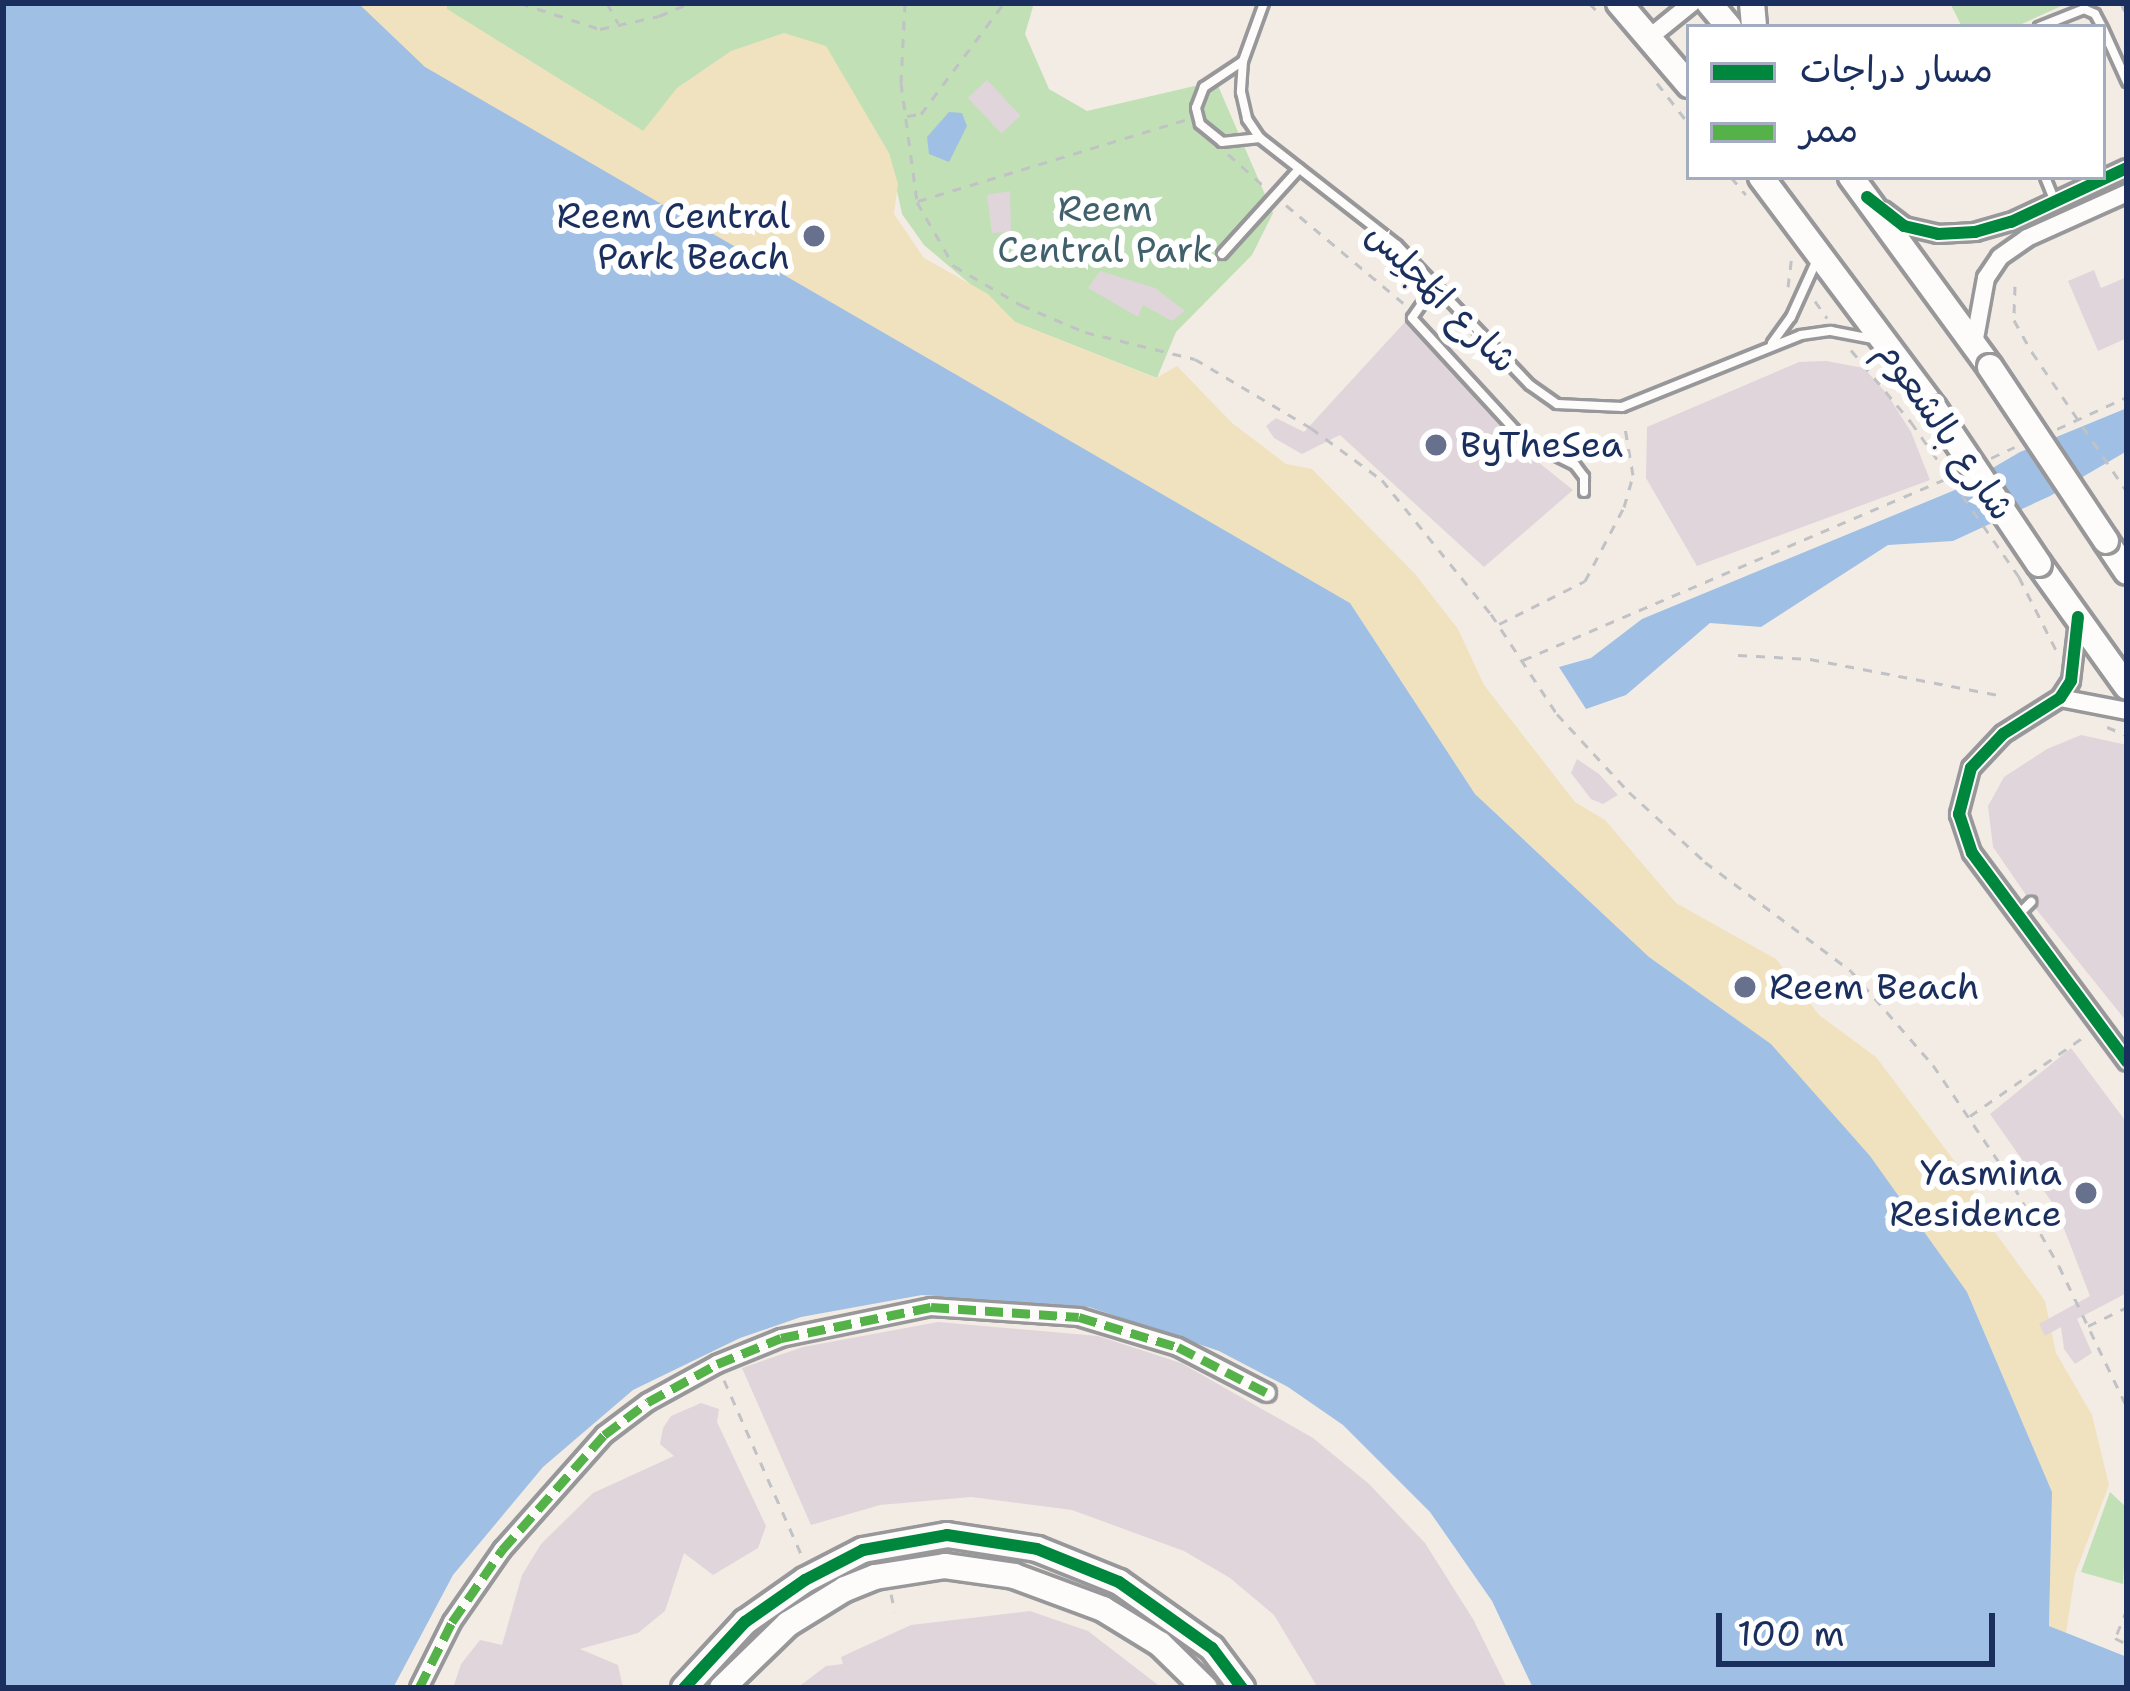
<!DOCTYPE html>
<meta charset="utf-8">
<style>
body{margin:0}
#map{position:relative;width:2130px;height:1691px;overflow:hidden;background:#f3ece4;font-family:"Shantell Sans","Playpen Sans Arabic",sans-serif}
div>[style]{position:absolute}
.green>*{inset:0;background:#c1e0b5}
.sand>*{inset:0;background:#f0e2be}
.water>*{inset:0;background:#9fbfe5}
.building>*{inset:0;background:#e0d5db;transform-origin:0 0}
.path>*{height:3px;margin-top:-1.5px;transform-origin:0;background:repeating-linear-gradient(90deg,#c1c2c5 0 9px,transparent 0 18px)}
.roads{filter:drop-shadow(3px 0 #98989b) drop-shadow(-3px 0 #98989b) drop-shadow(0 3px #98989b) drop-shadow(0 -3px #98989b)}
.lane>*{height:8px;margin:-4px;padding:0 4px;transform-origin:4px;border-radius:4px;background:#fdfcfb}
.street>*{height:16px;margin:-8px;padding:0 8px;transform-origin:8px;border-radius:8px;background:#fdfcfb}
.secondary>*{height:24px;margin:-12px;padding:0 12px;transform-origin:12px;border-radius:12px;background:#fdfcfb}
.path-bridge>*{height:3px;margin-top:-1.5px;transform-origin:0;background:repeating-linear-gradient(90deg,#c1c2c5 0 9px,transparent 0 18px)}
.bridges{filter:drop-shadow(3px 0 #98989b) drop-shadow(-3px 0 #98989b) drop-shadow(0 3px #98989b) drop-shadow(0 -3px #98989b)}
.secondary-bridge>*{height:24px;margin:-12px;padding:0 12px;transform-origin:12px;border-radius:12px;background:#fdfcfb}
.quiet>*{height:9px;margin-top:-4.5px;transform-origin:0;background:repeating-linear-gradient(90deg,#55b248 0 18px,transparent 0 27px)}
.cycleway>*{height:12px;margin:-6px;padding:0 6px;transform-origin:6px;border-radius:6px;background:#00873e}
.dots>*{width:33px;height:33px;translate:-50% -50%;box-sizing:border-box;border:6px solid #fff;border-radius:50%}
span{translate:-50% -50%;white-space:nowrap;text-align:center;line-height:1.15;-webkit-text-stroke:12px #fff;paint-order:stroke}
.park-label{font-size:36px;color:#40616c}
.poi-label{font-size:36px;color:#1b2f5e}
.right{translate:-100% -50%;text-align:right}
.left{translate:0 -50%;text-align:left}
.street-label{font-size:36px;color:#1b2f5e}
.frame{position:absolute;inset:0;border:6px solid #1b2f5e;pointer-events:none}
.legend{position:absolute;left:1686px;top:24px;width:420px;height:156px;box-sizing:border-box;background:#fff;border:3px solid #a4acbf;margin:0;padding:15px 21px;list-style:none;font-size:36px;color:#1b2f5e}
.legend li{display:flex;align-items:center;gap:24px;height:60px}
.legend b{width:60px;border:3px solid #a4acbf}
.scale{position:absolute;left:1716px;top:1613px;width:279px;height:54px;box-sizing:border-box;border:6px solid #1b2f5e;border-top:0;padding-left:15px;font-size:36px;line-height:42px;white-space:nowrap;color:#1b2f5e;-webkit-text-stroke:9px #fff;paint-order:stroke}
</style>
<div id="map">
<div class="green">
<div style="clip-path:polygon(447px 3px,1034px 3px,1025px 34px,1049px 89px,1087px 111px,1216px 81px,1273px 213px,1252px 255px,1176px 332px,1157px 378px,1015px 322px,924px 245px,902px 214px,889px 153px,643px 131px,446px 9px)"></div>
<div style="clip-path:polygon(1950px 3px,2068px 3px,2015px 27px,1962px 27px)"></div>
<div style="clip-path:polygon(2110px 1492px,2127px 1508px,2123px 1584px,2081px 1572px)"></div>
</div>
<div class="sand">
<div style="clip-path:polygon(358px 3px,447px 3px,447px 9px,643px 131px,677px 88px,731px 51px,784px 33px,826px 46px,889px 153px,898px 184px,894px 214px,924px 258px,988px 294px,1015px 322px,1156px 378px,1177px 366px,1232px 423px,1286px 464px,1312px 469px,1415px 574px,1458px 629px,1484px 685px,1575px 802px,1605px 820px,1676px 903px,1776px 959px,1819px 1015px,1876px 1057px,1965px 1175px,1992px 1228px,2045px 1301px,2056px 1353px,2092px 1415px,2109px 1485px,2075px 1574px,2066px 1633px,2049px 1626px,2052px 1492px,1967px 1292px,1771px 1044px,1649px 957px,1475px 794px,1350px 603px,424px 67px)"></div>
</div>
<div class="water">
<div style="clip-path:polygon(3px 3px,358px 3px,425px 67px,1350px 603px,1475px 794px,1649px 957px,1771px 1044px,1870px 1156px,1967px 1292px,2052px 1492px,2049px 1626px,2127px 1657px,2127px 1688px,1533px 1688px,1492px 1601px,1430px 1512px,1343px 1425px,1288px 1387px,1219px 1351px,1089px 1307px,922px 1295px,801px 1317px,740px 1338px,633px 1390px,543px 1467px,453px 1575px,393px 1688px,3px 1688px)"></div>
<div style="clip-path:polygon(949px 112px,962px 113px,967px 126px,949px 162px,929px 154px,927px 137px)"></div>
<div style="clip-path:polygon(2127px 408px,2127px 451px,2050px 496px,1953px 541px,1888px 545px,1761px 627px,1710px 623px,1626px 695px,1586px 709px,1559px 667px,1591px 658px,1642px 619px,1955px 490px,2020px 452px)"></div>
</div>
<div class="building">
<div style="left:987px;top:80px;width:49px;height:26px;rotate:47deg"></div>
<div style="clip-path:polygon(1010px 191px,1011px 232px,992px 233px,987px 195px)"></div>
<div style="clip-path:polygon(2094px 270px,2101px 288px,2127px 277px,2127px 338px,2098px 351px,2068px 281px)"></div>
<div style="clip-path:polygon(1100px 271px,1155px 288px,1185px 311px,1172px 321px,1143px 305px,1138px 317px,1088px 288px)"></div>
<div style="clip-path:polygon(1405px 322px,1518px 446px,1573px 490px,1484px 567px,1340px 435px,1302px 454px,1274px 438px,1266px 426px,1276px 418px,1304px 432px)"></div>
<div style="clip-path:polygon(1826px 361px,1864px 368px,1887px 394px,1911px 432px,1930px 480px,1697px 566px,1646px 478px,1647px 427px,1799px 362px)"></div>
<div style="clip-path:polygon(2081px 735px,2127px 745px,2127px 1022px,2036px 909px,2038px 897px,2026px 895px,1993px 847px,1988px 806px,2004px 777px,2047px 749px)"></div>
<div style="clip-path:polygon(1577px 759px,1599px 774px,1618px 795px,1603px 804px,1591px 799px,1571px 773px)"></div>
<div style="clip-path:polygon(2071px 1048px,2127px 1123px,2127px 1293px,2077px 1319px,2092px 1353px,2075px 1364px,2064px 1349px,2061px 1327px,2045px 1336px,2039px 1324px,2090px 1296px,2056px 1208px,1990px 1114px)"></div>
<div style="clip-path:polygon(938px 1322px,1098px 1336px,1181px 1363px,1313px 1438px,1369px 1484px,1425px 1543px,1473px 1619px,1507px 1688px,1318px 1688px,1274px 1615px,1230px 1578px,1184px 1551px,1072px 1510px,971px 1497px,880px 1505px,811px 1525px,742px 1368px,803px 1347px)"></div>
<div style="clip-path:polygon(701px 1403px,719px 1409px,717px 1422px,766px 1526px,758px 1548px,713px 1575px,684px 1553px,665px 1611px,638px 1633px,580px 1649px,618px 1665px,623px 1688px,453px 1688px,461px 1664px,480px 1640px,502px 1645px,522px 1575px,541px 1544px,593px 1493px,674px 1456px,660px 1444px,663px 1428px,671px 1416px)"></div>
<div style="clip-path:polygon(1030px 1611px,1088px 1631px,1162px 1688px,797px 1688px,826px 1666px,843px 1664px,841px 1657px,911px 1625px)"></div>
</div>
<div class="path">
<div style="left:520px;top:3px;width:84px;rotate:18deg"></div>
<div style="left:600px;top:29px;width:60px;rotate:-12.4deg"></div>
<div style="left:659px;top:16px;width:33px;rotate:-23deg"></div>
<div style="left:607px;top:3px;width:23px;rotate:61deg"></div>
<div style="left:905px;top:3px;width:80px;rotate:92.9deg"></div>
<div style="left:901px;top:83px;width:120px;rotate:82.3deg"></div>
<div style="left:917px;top:202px;width:74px;rotate:60deg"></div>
<div style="left:954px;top:266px;width:78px;rotate:30.2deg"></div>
<div style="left:1021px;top:305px;width:69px;rotate:22.9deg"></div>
<div style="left:1085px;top:332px;width:113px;rotate:13.8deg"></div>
<div style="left:1195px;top:359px;width:135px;rotate:30.7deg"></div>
<div style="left:1311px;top:428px;width:88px;rotate:36.2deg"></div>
<div style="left:1382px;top:480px;width:173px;rotate:50.9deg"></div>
<div style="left:1491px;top:614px;width:120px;rotate:56.6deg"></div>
<div style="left:1557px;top:714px;width:106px;rotate:47.3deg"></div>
<div style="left:1629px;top:792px;width:103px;rotate:42.6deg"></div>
<div style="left:1705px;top:862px;width:182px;rotate:36.7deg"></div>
<div style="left:1851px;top:971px;width:125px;rotate:48.9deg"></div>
<div style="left:1933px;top:1065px;width:128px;rotate:55.8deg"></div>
<div style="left:2005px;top:1171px;width:109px;rotate:60.4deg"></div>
<div style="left:2059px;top:1266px;width:157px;rotate:64.3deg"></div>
<div style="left:1589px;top:3px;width:11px;rotate:45deg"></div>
<div style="left:2121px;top:3px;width:14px;rotate:65deg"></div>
<div style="left:1657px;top:83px;width:52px;rotate:52deg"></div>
<div style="left:907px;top:116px;width:14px;rotate:-8deg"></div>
<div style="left:921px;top:114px;width:139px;rotate:-53.2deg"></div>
<div style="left:1228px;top:154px;width:50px;rotate:41.7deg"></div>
<div style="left:1731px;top:177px;width:23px;rotate:50deg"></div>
<div style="left:918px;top:201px;width:279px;rotate:-16.9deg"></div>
<div style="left:1286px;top:205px;width:153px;rotate:39.9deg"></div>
<div style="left:2015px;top:286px;width:34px;rotate:92deg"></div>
<div style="left:2014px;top:320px;width:37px;rotate:61deg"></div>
<div style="left:1788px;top:287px;width:31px;rotate:-83deg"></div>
<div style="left:1815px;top:301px;width:21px;rotate:55deg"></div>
<div style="left:1851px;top:350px;width:94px;rotate:50.2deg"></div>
<div style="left:2057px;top:429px;width:77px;rotate:-24.6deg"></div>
<div style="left:1991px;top:458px;width:26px;rotate:-25deg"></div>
<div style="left:2019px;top:577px;width:84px;rotate:63.1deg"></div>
<div style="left:1499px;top:624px;width:96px;rotate:-26.6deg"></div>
<div style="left:1585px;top:581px;width:84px;rotate:-62.2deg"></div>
<div style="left:1624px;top:507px;width:33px;rotate:-74deg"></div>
<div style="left:1633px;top:475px;width:54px;rotate:-99.6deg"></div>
<div style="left:1738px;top:655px;width:72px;rotate:3.2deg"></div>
<div style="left:1810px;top:659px;width:197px;rotate:10.8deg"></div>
<div style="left:1523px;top:660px;width:470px;rotate:-23.2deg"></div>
<div style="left:2107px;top:727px;width:22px;rotate:22deg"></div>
<div style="left:1970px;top:1116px;width:140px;rotate:-34.8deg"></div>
<div style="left:2088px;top:1326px;width:41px;rotate:-25.9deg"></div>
<div style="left:724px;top:1380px;width:195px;rotate:66.1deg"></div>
<div style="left:891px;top:1594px;width:18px;rotate:77deg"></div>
<div style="left:2127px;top:1609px;width:31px;rotate:112deg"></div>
<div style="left:2115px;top:1638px;width:13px;rotate:27deg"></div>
</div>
<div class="roads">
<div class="lane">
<div style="left:1264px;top:3px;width:62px;rotate:109.9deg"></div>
<div style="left:1243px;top:61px;width:31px;rotate:94deg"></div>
<div style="left:1241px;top:92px;width:28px;rotate:77deg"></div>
<div style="left:1247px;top:119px;width:23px;rotate:56deg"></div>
<div style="left:1260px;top:138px;width:174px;rotate:38deg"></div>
<div style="left:1397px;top:245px;width:193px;rotate:46.5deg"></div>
<div style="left:1530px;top:385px;width:33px;rotate:35deg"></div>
<div style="left:1557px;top:404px;width:65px;rotate:2.6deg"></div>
<div style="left:1622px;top:407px;width:193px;rotate:-21.9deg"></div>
<div style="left:1801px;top:335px;width:30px;rotate:-8deg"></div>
<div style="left:1831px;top:331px;width:43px;rotate:10.8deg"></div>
<div style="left:2039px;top:27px;width:48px;rotate:-21.8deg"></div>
<div style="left:2084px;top:9px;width:12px;rotate:24deg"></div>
<div style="left:2095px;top:14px;width:15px;rotate:62deg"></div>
<div style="left:2103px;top:29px;width:58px;rotate:65.6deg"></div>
<div style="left:1243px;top:61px;width:47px;rotate:146.3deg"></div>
<div style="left:1204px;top:87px;width:22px;rotate:111deg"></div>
<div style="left:1196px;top:108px;width:16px;rotate:76deg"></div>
<div style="left:1200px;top:124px;width:28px;rotate:39deg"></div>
<div style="left:1222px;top:142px;width:38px;rotate:-6deg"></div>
<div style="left:2045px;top:177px;width:27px;rotate:68deg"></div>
<div style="left:1222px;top:254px;width:115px;rotate:-47.8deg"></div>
<div style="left:1435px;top:285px;width:40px;rotate:124.9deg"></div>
<div style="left:1412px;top:318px;width:166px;rotate:47.4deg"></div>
<div style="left:1524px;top:440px;width:57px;rotate:26.1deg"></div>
<div style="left:1575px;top:465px;width:15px;rotate:53deg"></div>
<div style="left:1584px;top:477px;width:15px;rotate:90deg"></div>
<div style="left:1772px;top:343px;width:32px;rotate:-54deg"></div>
<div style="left:1791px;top:317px;width:60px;rotate:-65.6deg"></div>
<div style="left:2020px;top:913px;width:16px;rotate:-45deg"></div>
</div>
<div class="street">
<div style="left:1650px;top:37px;width:54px;rotate:-39deg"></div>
<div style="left:1883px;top:210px;width:26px;rotate:37deg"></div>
<div style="left:1904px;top:226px;width:35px;rotate:13deg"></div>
<div style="left:1938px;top:234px;width:37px;rotate:-3deg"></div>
<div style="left:1975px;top:232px;width:37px;rotate:-16deg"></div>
<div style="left:2011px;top:222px;width:128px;rotate:-25deg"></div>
<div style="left:1974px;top:344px;width:67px;rotate:-79.7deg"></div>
<div style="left:1986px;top:278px;width:25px;rotate:-56deg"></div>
<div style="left:2000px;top:257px;width:33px;rotate:-35deg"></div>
<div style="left:2027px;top:238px;width:110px;rotate:-24.2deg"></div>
<div style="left:2078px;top:621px;width:60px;rotate:96.7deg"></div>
<div style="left:2071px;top:681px;width:20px;rotate:123deg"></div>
<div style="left:2060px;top:698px;width:67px;rotate:147.7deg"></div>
<div style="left:2003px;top:734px;width:47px;rotate:133.3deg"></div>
<div style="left:1971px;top:768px;width:48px;rotate:104.6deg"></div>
<div style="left:1959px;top:814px;width:41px;rotate:71.6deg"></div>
<div style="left:1972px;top:853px;width:260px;rotate:53.4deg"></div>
<div style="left:2060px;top:698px;width:68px;rotate:11deg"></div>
<div style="left:419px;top:1688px;width:74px;rotate:-63.4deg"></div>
<div style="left:452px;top:1622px;width:88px;rotate:-55.2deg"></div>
<div style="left:502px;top:1550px;width:154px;rotate:-48.4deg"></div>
<div style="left:604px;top:1435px;width:55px;rotate:-36.9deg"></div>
<div style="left:648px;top:1402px;width:79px;rotate:-28.8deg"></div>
<div style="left:717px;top:1364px;width:69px;rotate:-22.1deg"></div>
<div style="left:781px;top:1338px;width:153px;rotate:-11.7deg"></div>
<div style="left:931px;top:1307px;width:148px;rotate:3.9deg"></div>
<div style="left:1079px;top:1317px;width:103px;rotate:16.9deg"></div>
<div style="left:1178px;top:1347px;width:100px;rotate:27.3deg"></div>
</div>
<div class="secondary">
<div style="left:1619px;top:3px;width:108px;rotate:49.5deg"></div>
<div style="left:1709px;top:3px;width:31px;rotate:50deg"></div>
<div style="left:1752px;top:3px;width:24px;rotate:85deg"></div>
<div style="left:1761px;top:177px;width:289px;rotate:53.2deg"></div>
<div style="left:1851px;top:177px;width:235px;rotate:53.8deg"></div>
<div style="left:2106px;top:541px;width:37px;rotate:56deg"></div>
<div style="left:2039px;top:564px;width:151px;rotate:54.4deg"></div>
<div style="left:684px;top:1688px;width:90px;rotate:-47.3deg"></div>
<div style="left:745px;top:1622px;width:73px;rotate:-35deg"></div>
<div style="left:805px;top:1580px;width:65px;rotate:-27.3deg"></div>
<div style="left:863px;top:1550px;width:85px;rotate:-10.1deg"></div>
<div style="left:947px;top:1535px;width:91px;rotate:8.8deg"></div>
<div style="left:1037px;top:1549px;width:88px;rotate:21.9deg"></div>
<div style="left:1119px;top:1582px;width:114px;rotate:35.4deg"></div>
<div style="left:1212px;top:1648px;width:50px;rotate:53.1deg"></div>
<div style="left:722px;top:1688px;width:92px;rotate:-44.1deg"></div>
<div style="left:788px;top:1624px;width:67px;rotate:-31.6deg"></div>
<div style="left:845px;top:1589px;width:32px;rotate:-22deg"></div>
<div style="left:875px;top:1577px;width:71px;rotate:-8.9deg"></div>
<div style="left:945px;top:1566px;width:70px;rotate:8.2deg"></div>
<div style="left:1014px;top:1576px;width:95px;rotate:20.3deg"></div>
<div style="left:1103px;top:1609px;width:67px;rotate:31.6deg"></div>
<div style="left:1160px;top:1644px;width:63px;rotate:44.4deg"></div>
</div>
</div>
<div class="path-bridge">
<div style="left:2032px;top:352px;width:169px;rotate:55.8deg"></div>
<div style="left:1911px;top:422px;width:189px;rotate:55.1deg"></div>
</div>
<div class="bridges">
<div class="secondary-bridge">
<div style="left:1990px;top:367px;width:209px;rotate:56.3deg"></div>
<div style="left:1934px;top:408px;width:188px;rotate:56.1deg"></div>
</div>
</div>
<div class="quiet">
<div style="left:419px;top:1688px;width:74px;rotate:-63.4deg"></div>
<div style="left:452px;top:1622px;width:88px;rotate:-55.2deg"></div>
<div style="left:502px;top:1550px;width:154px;rotate:-48.4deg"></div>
<div style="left:604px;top:1435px;width:55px;rotate:-36.9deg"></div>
<div style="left:648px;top:1402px;width:79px;rotate:-28.8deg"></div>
<div style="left:717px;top:1364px;width:69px;rotate:-22.1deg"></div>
<div style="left:781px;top:1338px;width:153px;rotate:-11.7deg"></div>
<div style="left:931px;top:1307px;width:148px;rotate:3.9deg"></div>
<div style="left:1079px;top:1317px;width:103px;rotate:16.9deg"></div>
<div style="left:1178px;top:1347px;width:100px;rotate:27.3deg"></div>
</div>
<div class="cycleway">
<div style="left:1867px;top:197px;width:47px;rotate:38.1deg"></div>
<div style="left:1904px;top:226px;width:35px;rotate:13deg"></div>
<div style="left:1938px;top:234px;width:37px;rotate:-3deg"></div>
<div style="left:1975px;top:232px;width:37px;rotate:-16deg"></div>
<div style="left:2011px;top:222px;width:128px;rotate:-25deg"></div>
<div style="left:2078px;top:617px;width:64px;rotate:96.2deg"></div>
<div style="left:2071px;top:681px;width:20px;rotate:123deg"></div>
<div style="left:2060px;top:698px;width:67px;rotate:147.7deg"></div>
<div style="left:2003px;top:734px;width:47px;rotate:133.3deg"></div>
<div style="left:1971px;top:768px;width:48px;rotate:104.6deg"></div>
<div style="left:1959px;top:814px;width:41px;rotate:71.6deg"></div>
<div style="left:1972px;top:853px;width:260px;rotate:53.4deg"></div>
<div style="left:684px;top:1688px;width:90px;rotate:-47.3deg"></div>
<div style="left:745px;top:1622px;width:73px;rotate:-35deg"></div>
<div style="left:805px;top:1580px;width:65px;rotate:-27.3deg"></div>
<div style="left:863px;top:1550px;width:85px;rotate:-10.1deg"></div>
<div style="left:947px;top:1535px;width:91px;rotate:8.8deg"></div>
<div style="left:1037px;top:1549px;width:88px;rotate:21.9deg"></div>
<div style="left:1119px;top:1582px;width:114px;rotate:35.4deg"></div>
<div style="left:1212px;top:1648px;width:50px;rotate:53.1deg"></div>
</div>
<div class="dots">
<div style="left:814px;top:236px;background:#67718d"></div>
<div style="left:1436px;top:445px;background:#67718d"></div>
<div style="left:1745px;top:987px;background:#67718d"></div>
<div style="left:2086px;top:1193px;background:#67718d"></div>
</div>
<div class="park-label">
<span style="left:1105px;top:229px">Reem<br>Central Park</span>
</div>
<div class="poi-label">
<span class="right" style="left:790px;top:236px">Reem Central<br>Park Beach</span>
<span class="left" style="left:1460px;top:445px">ByTheSea</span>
<span class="left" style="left:1769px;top:987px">Reem Beach</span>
<span class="right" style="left:2062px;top:1193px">Yasmina<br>Residence</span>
</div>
<div class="street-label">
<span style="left:1442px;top:297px;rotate:45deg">شارع المَجلِس</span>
<span style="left:1946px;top:430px;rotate:55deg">شارع بالشعوم</span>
</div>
<div class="frame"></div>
<ul class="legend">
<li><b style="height:15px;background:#00873e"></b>مسار دراجات</li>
<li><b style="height:15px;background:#55b248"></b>ممر</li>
</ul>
<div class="scale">100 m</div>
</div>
